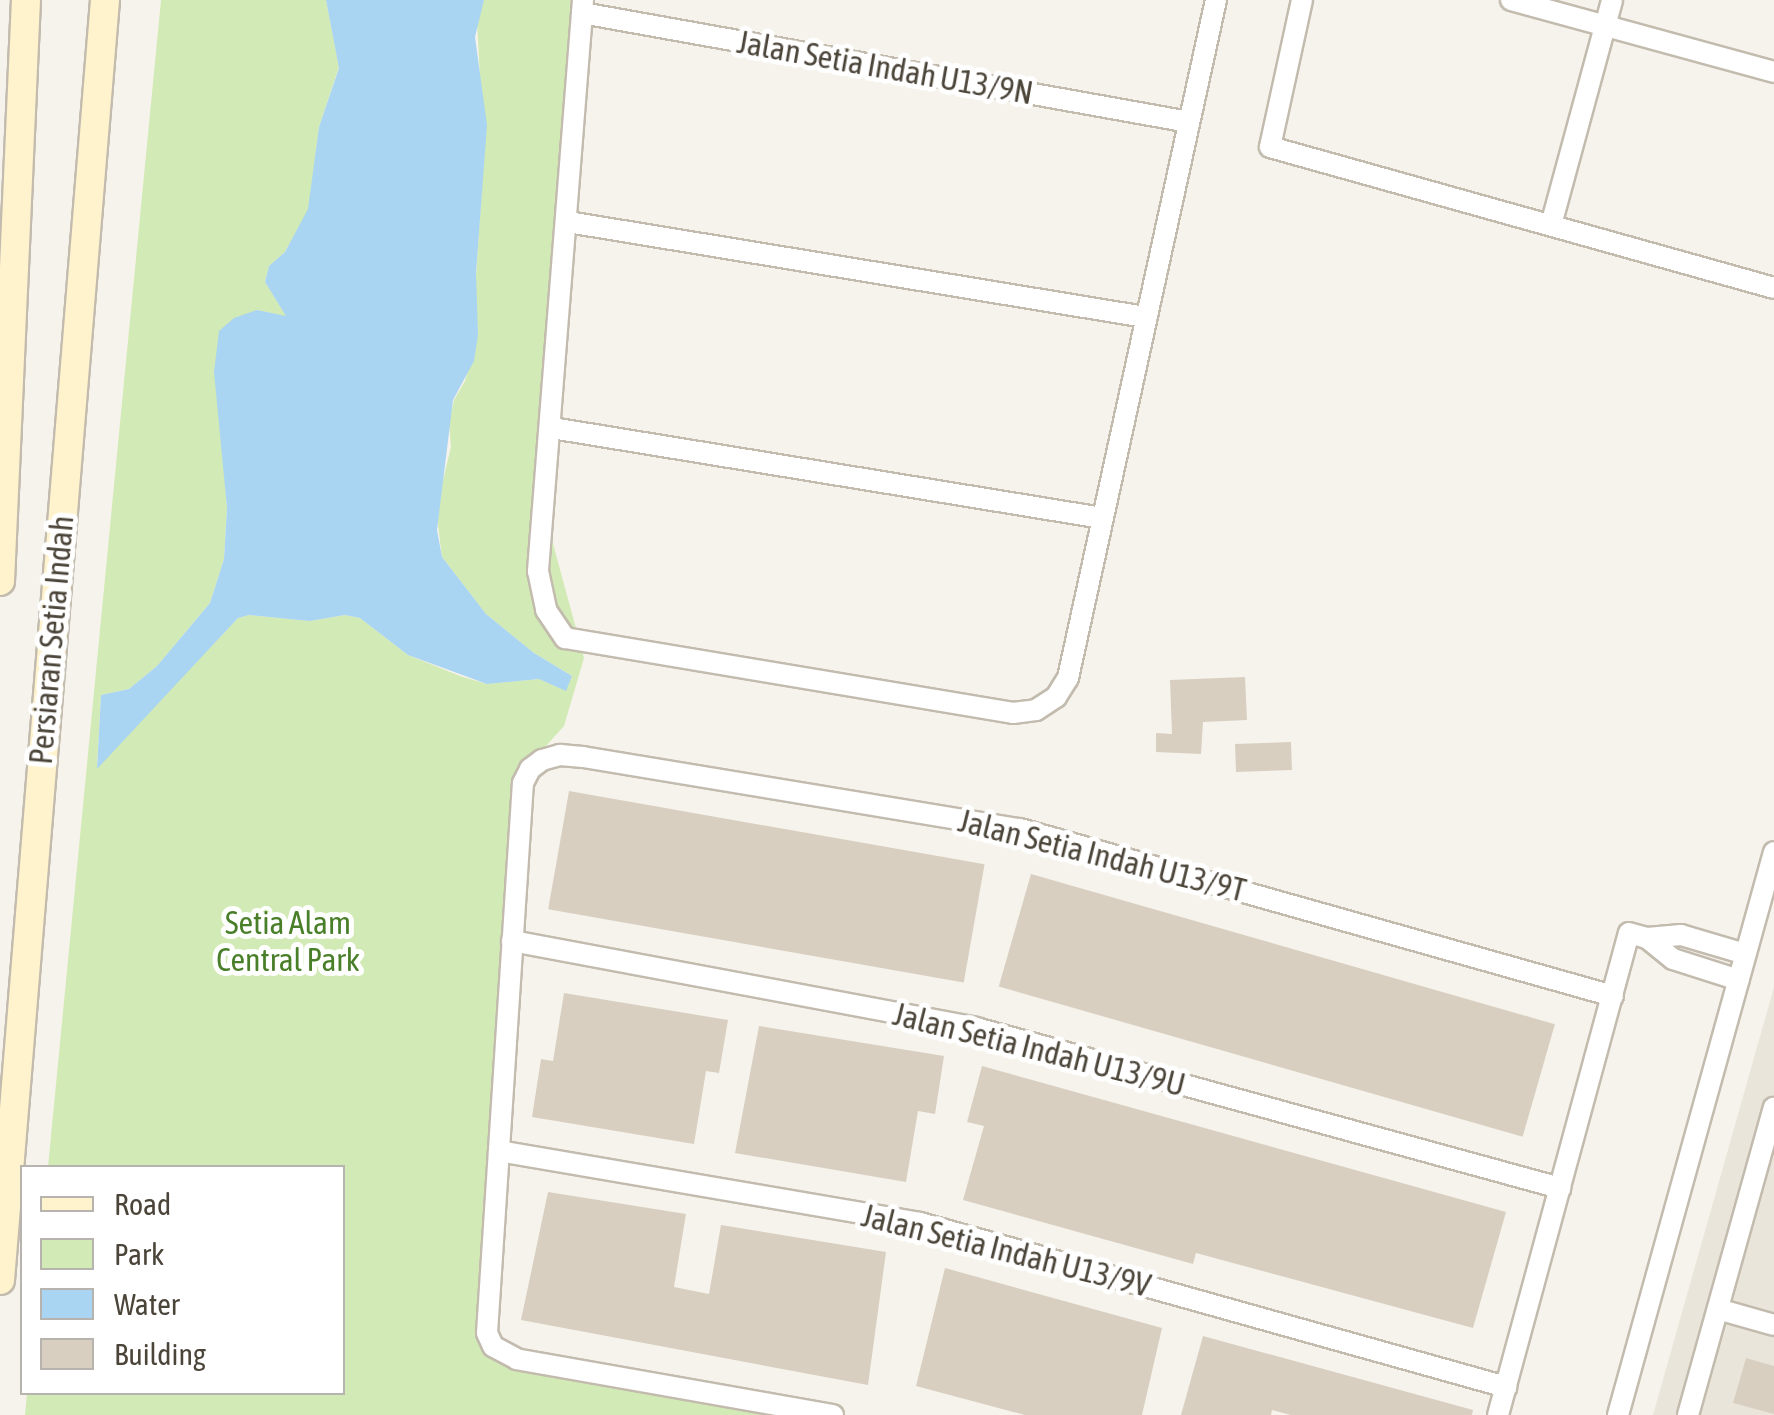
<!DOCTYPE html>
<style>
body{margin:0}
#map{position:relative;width:1774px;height:1415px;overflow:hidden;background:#f6f3ec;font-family:"Asap Condensed",sans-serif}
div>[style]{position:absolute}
.residential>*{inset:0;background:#eae5da}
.green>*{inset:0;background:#d2eab5}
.water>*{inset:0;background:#a9d4f2}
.building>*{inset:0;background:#d8cfc1;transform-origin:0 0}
.roads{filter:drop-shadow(2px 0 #c2bbae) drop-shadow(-2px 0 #c2bbae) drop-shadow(0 2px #c2bbae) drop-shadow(0 -2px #c2bbae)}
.street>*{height:20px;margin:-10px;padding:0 10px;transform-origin:10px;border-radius:10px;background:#fff}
.secondary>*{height:28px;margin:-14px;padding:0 14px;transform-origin:14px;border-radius:14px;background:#fff3cd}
span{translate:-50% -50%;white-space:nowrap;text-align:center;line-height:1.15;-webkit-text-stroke:10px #fff;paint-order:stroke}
.street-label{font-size:32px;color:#4b4439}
.park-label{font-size:32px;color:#4a7f2a}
.legend{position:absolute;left:20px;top:1165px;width:325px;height:230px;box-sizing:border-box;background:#fff;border:2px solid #b7b4b0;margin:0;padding:12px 18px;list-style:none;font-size:30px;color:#4b4439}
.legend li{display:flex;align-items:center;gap:20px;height:50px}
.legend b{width:50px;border:2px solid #b7b4b0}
</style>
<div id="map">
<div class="residential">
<div style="clip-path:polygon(1774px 987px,1774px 1415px,1653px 1415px)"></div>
</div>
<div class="green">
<div style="clip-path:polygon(161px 0,326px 0,339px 67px,319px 127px,309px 209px,285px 252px,269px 266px,265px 282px,287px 317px,257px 310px,243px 318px,221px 433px,227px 508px,224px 559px,210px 603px,157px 666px,129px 689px,101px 695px,97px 767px,238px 618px,249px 615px,310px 621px,345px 615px,360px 618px,408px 655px,460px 676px,487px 684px,539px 679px,565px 690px,572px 676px,534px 653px,486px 614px,442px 557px,436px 509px,451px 447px,449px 423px,454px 400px,465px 381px,478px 335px,475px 290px,484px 156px,477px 20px,484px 0,572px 0,539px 492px,584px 658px,564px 726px,528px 766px,493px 1353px,811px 1415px,25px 1415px,27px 1393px,342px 1392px,342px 1168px,48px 1167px)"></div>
</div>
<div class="water">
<div style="clip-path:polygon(326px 0,484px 0,475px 37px,487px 125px,476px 273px,478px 335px,474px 361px,453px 400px,437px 530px,442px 557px,486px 614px,534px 653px,572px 676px,566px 691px,539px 679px,487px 684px,408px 655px,360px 618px,345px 615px,310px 621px,249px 615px,238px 618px,97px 769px,101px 695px,129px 689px,157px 666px,210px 603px,224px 559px,227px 508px,214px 372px,219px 331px,234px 318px,257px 310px,286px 316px,265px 282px,269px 266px,285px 252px,308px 209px,319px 127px,339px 68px)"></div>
</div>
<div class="building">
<div style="clip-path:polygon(1245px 677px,1247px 720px,1203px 722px,1201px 754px,1156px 752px,1156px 733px,1172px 734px,1170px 680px)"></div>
<div style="left:1291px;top:742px;width:28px;height:56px;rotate:88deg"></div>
<div style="left:569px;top:791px;width:422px;height:120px;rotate:10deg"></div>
<div style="left:1031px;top:874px;width:545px;height:117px;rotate:16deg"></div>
<div style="clip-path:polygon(564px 993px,728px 1020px,719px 1073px,706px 1071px,694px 1144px,532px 1117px,541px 1059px,553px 1061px)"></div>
<div style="clip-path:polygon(759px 1026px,944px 1056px,935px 1114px,918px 1111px,906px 1182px,735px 1153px)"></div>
<div style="clip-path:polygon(982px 1066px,1506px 1212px,1473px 1328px,1196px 1253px,1193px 1264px,963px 1200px,984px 1126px,967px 1122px)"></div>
<div style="clip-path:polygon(548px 1192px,686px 1214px,674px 1287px,709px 1294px,721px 1225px,886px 1252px,868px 1385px,521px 1320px)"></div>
<div style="clip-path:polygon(945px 1268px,1162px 1328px,1142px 1415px,1025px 1415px,916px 1386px)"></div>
<div style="clip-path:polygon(1203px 1336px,1473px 1410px,1472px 1415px,1291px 1415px,1272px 1410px,1271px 1415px,1181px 1415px)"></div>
<div style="clip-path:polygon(1746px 1358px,1774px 1366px,1774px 1414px,1733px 1403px)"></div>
</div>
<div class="roads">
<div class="street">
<div style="left:583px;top:0;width:573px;rotate:94.51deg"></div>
<div style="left:538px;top:571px;width:40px;rotate:78deg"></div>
<div style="left:546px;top:610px;width:34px;rotate:56deg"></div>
<div style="left:565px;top:638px;width:454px;rotate:9.5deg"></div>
<div style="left:1013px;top:713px;width:23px;rotate:-7deg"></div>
<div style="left:1036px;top:710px;width:24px;rotate:-33deg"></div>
<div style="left:1056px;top:697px;width:22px;rotate:-58deg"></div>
<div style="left:1068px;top:678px;width:694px;rotate:-77.69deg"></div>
<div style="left:1302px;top:0;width:150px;rotate:102.3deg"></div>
<div style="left:1270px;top:147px;width:523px;rotate:15.63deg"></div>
<div style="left:1511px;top:0;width:273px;rotate:15.3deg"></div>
<div style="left:582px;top:13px;width:617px;rotate:10.18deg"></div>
<div style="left:568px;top:222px;width:585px;rotate:9.35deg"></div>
<div style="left:1551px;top:225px;width:233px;rotate:-74.8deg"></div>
<div style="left:552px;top:428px;width:557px;rotate:9.29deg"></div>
<div style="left:1647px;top:938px;width:33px;rotate:39deg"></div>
<div style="left:1673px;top:959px;width:69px;rotate:17.7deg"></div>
<div style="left:512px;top:941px;width:472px;rotate:10.6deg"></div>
<div style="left:976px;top:1028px;width:606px;rotate:15.32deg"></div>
<div style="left:499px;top:1151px;width:427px;rotate:9.7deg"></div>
<div style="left:920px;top:1223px;width:609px;rotate:15.63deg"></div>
<div style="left:1718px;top:1309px;width:58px;rotate:15.9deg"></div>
<div style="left:833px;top:1415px;width:321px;rotate:-170deg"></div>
<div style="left:517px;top:1359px;width:27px;rotate:-152deg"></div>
<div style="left:493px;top:1346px;width:14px;rotate:-115deg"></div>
<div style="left:487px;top:1333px;width:551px;rotate:-86.26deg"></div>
<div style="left:523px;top:783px;width:16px;rotate:-63deg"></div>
<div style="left:530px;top:769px;width:15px;rotate:-37deg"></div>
<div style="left:542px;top:760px;width:19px;rotate:-16deg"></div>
<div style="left:560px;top:755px;width:23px;rotate:5deg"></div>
<div style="left:583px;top:757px;width:443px;rotate:9.4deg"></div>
<div style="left:1020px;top:829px;width:616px;rotate:15.73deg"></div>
<div style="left:1498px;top:1415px;width:499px;rotate:-74.8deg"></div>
<div style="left:1629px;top:933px;width:19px;rotate:16deg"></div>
<div style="left:1647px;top:938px;width:34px;rotate:-5deg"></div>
<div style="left:1681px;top:935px;width:67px;rotate:16.5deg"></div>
<div style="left:1618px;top:1415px;width:584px;rotate:-74.51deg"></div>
<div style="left:1688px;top:1415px;width:319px;rotate:-74.4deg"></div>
</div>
<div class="secondary">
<div style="left:0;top:581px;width:582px;rotate:-87.44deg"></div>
<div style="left:0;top:1280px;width:1284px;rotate:-85.31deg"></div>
</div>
</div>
<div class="street-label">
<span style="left:885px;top:68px;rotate:10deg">Jalan Setia Indah U13/9N</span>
<span style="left:52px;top:640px;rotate:-85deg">Persiaran Setia Indah</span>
<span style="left:1102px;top:856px;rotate:14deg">Jalan Setia Indah U13/9T</span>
<span style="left:1039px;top:1050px;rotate:14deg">Jalan Setia Indah U13/9U</span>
<span style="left:1006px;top:1251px;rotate:14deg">Jalan Setia Indah U13/9V</span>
</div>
<div class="park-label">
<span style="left:288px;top:942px">Setia Alam<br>Central Park</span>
</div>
<ul class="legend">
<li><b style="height:12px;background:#fff3cd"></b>Road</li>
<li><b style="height:28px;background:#d2eab5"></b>Park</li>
<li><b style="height:28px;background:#a9d4f2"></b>Water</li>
<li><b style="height:28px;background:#d8cfc1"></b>Building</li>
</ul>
</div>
